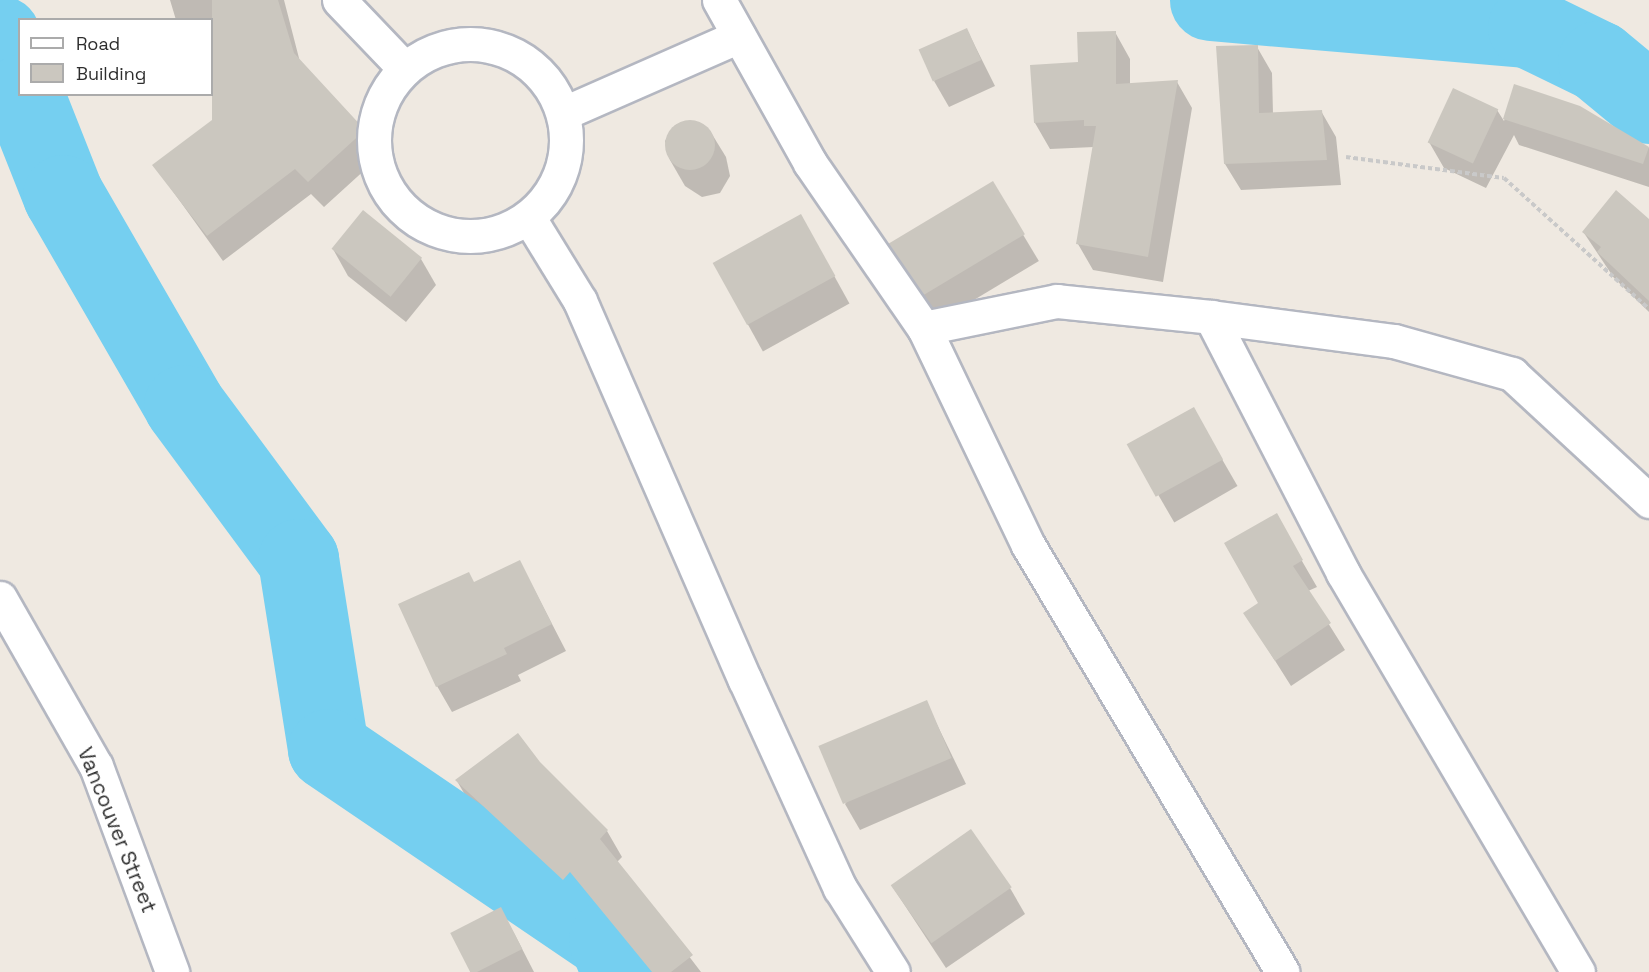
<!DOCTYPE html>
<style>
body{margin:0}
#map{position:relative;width:1649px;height:972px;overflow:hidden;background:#efe9e1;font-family:"Space Grotesk",sans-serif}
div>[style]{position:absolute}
.shadow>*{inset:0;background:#0003;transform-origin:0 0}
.river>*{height:81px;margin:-40.5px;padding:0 40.5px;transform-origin:40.5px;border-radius:40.5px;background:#75cff0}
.building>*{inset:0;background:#cbc7bf;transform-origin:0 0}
.round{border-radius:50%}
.path>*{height:4px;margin-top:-2px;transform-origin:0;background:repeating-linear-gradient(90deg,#c9c9c9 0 4.5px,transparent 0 7.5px)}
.roads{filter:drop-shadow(2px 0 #b4b7c1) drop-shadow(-2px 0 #b4b7c1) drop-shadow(0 2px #b4b7c1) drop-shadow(0 -2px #b4b7c1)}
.street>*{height:33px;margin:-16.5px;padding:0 16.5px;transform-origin:16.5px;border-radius:16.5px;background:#fff}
.street>.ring{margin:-16.5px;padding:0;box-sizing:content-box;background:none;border:33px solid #fff;border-radius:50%}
span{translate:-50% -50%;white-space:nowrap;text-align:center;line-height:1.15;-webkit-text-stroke:4.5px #fff;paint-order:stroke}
.street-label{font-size:21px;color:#2e2e2e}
.legend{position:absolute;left:18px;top:18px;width:195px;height:78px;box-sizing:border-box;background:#fff;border:2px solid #ababab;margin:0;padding:8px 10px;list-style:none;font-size:18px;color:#2e2e2e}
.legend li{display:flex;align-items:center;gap:12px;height:30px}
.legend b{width:30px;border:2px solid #ababab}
</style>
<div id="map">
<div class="shadow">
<div style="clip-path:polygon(170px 0,284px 0,300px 62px,364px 131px,379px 157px,324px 207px,311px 194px,223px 261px,154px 165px,285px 66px,212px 89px,212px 20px,176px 20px)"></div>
<div style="clip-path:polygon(967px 30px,995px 86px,949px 107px,934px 81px)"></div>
<div style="clip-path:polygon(1115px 32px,1130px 59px,1130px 84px,1177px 82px,1192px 108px,1163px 282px,1093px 270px,1078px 244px,1094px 147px,1050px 149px,1035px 123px,1079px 64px)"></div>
<div style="clip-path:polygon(1257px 47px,1272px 73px,1273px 114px,1321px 111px,1336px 137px,1341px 185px,1241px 190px,1225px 164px)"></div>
<div style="clip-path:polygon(1515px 86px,1579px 107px,1649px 148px,1649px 187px,1519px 145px,1514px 135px,1486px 188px,1444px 168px,1429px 142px,1454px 90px,1497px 110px,1504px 121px)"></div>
<div style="clip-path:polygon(694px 121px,710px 131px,726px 157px,730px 176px,720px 193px,702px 197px,685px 186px,670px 160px,665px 141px,675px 125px)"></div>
<div style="left:992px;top:183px;width:91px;height:118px;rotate:59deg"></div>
<div style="clip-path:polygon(363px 212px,421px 259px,436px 285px,406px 322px,348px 276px,333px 249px)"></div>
<div style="left:801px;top:216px;width:100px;height:99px;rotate:61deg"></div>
<div style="clip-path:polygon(1649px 221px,1649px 312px,1614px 278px,1584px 233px)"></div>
<div style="left:1193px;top:409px;width:89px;height:73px;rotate:60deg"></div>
<div style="clip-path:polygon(1276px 516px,1317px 587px,1308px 591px,1345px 650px,1291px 686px,1245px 613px,1260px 604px)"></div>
<div style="clip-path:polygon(520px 562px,566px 651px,518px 675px,521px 681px,452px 712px,437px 686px,474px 583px)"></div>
<div style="clip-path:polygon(926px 702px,966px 784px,860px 830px,845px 804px)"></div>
<div style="clip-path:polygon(457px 781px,607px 831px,622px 857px,617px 862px,701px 972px,647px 972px,586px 896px,578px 905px,472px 807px)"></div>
<div style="clip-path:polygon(892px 886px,1010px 888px,1025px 914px,946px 968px)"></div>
<div style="clip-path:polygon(500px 909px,515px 935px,534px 972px,472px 972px,452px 933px)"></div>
</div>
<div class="river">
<div style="left:1210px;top:0;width:319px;rotate:4.9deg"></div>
<div style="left:1528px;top:27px;width:78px;rotate:25.9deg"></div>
<div style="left:1598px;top:61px;width:66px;rotate:39.5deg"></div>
<div style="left:0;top:36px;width:54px;rotate:68.2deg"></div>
<div style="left:23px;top:94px;width:109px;rotate:68.4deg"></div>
<div style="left:63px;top:195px;width:242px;rotate:60deg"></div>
<div style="left:184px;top:405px;width:192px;rotate:53.5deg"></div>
<div style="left:298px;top:559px;width:192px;rotate:81deg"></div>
<div style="left:328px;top:749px;width:340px;rotate:34.2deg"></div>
<div style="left:609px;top:940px;width:35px;rotate:68deg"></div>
</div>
<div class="building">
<div style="clip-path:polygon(212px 0,278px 0,294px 53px,365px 130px,308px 182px,295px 169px,207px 236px,152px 165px,212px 120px)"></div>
<div style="left:967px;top:28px;width:35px;height:53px;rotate:66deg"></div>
<div style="clip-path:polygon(1116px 31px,1116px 84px,1178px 80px,1148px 257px,1076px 244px,1096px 126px,1084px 126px,1084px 120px,1034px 123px,1030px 65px,1078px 62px,1077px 32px)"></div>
<div style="clip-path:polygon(1258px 45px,1259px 113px,1322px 110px,1327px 160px,1224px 164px,1216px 46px)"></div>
<div style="clip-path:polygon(1514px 84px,1580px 106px,1649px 147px,1643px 164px,1503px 119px)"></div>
<div style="left:1453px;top:88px;width:50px;height:60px;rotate:25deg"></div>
<div class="round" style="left:665px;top:120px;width:50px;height:50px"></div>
<div style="left:993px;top:181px;width:62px;height:122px;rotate:59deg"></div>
<div style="clip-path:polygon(1616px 190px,1649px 219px,1649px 301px,1597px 252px,1601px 247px,1582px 232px)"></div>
<div style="left:363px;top:210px;width:76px;height:50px;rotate:39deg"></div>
<div style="left:801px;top:214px;width:71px;height:101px;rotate:61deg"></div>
<div style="left:1194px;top:407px;width:60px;height:77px;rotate:61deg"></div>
<div style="clip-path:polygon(1277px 513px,1303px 560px,1293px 566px,1331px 623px,1275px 661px,1243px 613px,1258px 603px,1224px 543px)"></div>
<div style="clip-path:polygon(520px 560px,552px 624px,504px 648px,507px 654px,436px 687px,398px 604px,469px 572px,474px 582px)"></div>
<div style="left:927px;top:700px;width:63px;height:118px;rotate:67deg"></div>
<div style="clip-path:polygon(518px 733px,540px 762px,608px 830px,600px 839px,693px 955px,671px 972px,652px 972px,570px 872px,563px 880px,455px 780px)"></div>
<div style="left:971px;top:829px;width:71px;height:98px;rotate:55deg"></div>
<div style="left:501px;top:907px;width:47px;height:57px;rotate:63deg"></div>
</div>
<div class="path">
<div style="left:1346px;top:157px;width:159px;rotate:7.6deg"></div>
<div style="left:1504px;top:178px;width:195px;rotate:42.1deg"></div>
</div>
<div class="roads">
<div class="street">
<div style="left:339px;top:0;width:94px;rotate:46.3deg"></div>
<div style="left:719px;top:0;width:187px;rotate:60.8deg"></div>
<div style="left:810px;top:163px;width:201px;rotate:55.4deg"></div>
<div style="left:924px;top:328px;width:241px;rotate:64.4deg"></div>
<div style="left:1028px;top:545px;width:497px;rotate:59.2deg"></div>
<div class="ring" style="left:374px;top:44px;width:159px;height:159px"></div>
<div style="left:564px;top:113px;width:191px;rotate:-23.7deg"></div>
<div style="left:529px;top:218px;width:97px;rotate:58.4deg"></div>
<div style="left:580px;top:301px;width:413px;rotate:66.5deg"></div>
<div style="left:745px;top:680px;width:229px;rotate:65.5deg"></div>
<div style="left:840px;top:888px;width:99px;rotate:57.8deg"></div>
<div style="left:1211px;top:317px;width:185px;rotate:7.5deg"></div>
<div style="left:1394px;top:341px;width:123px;rotate:15.6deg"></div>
<div style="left:1512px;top:374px;width:187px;rotate:42.8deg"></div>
<div style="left:924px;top:328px;width:136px;rotate:-11.5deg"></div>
<div style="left:1057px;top:301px;width:155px;rotate:5.9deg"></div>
<div style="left:1211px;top:317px;width:288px;rotate:62.7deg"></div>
<div style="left:1343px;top:573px;width:463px;rotate:59.5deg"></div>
<div style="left:0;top:598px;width:193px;rotate:60.3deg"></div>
<div style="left:96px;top:766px;width:220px;rotate:69.7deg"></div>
</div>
</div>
<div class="street-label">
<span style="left:117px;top:830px;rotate:68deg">Vancouver Street</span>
</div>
<ul class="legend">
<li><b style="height:8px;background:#fff"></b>Road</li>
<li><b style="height:16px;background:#cbc7bf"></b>Building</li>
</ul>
</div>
